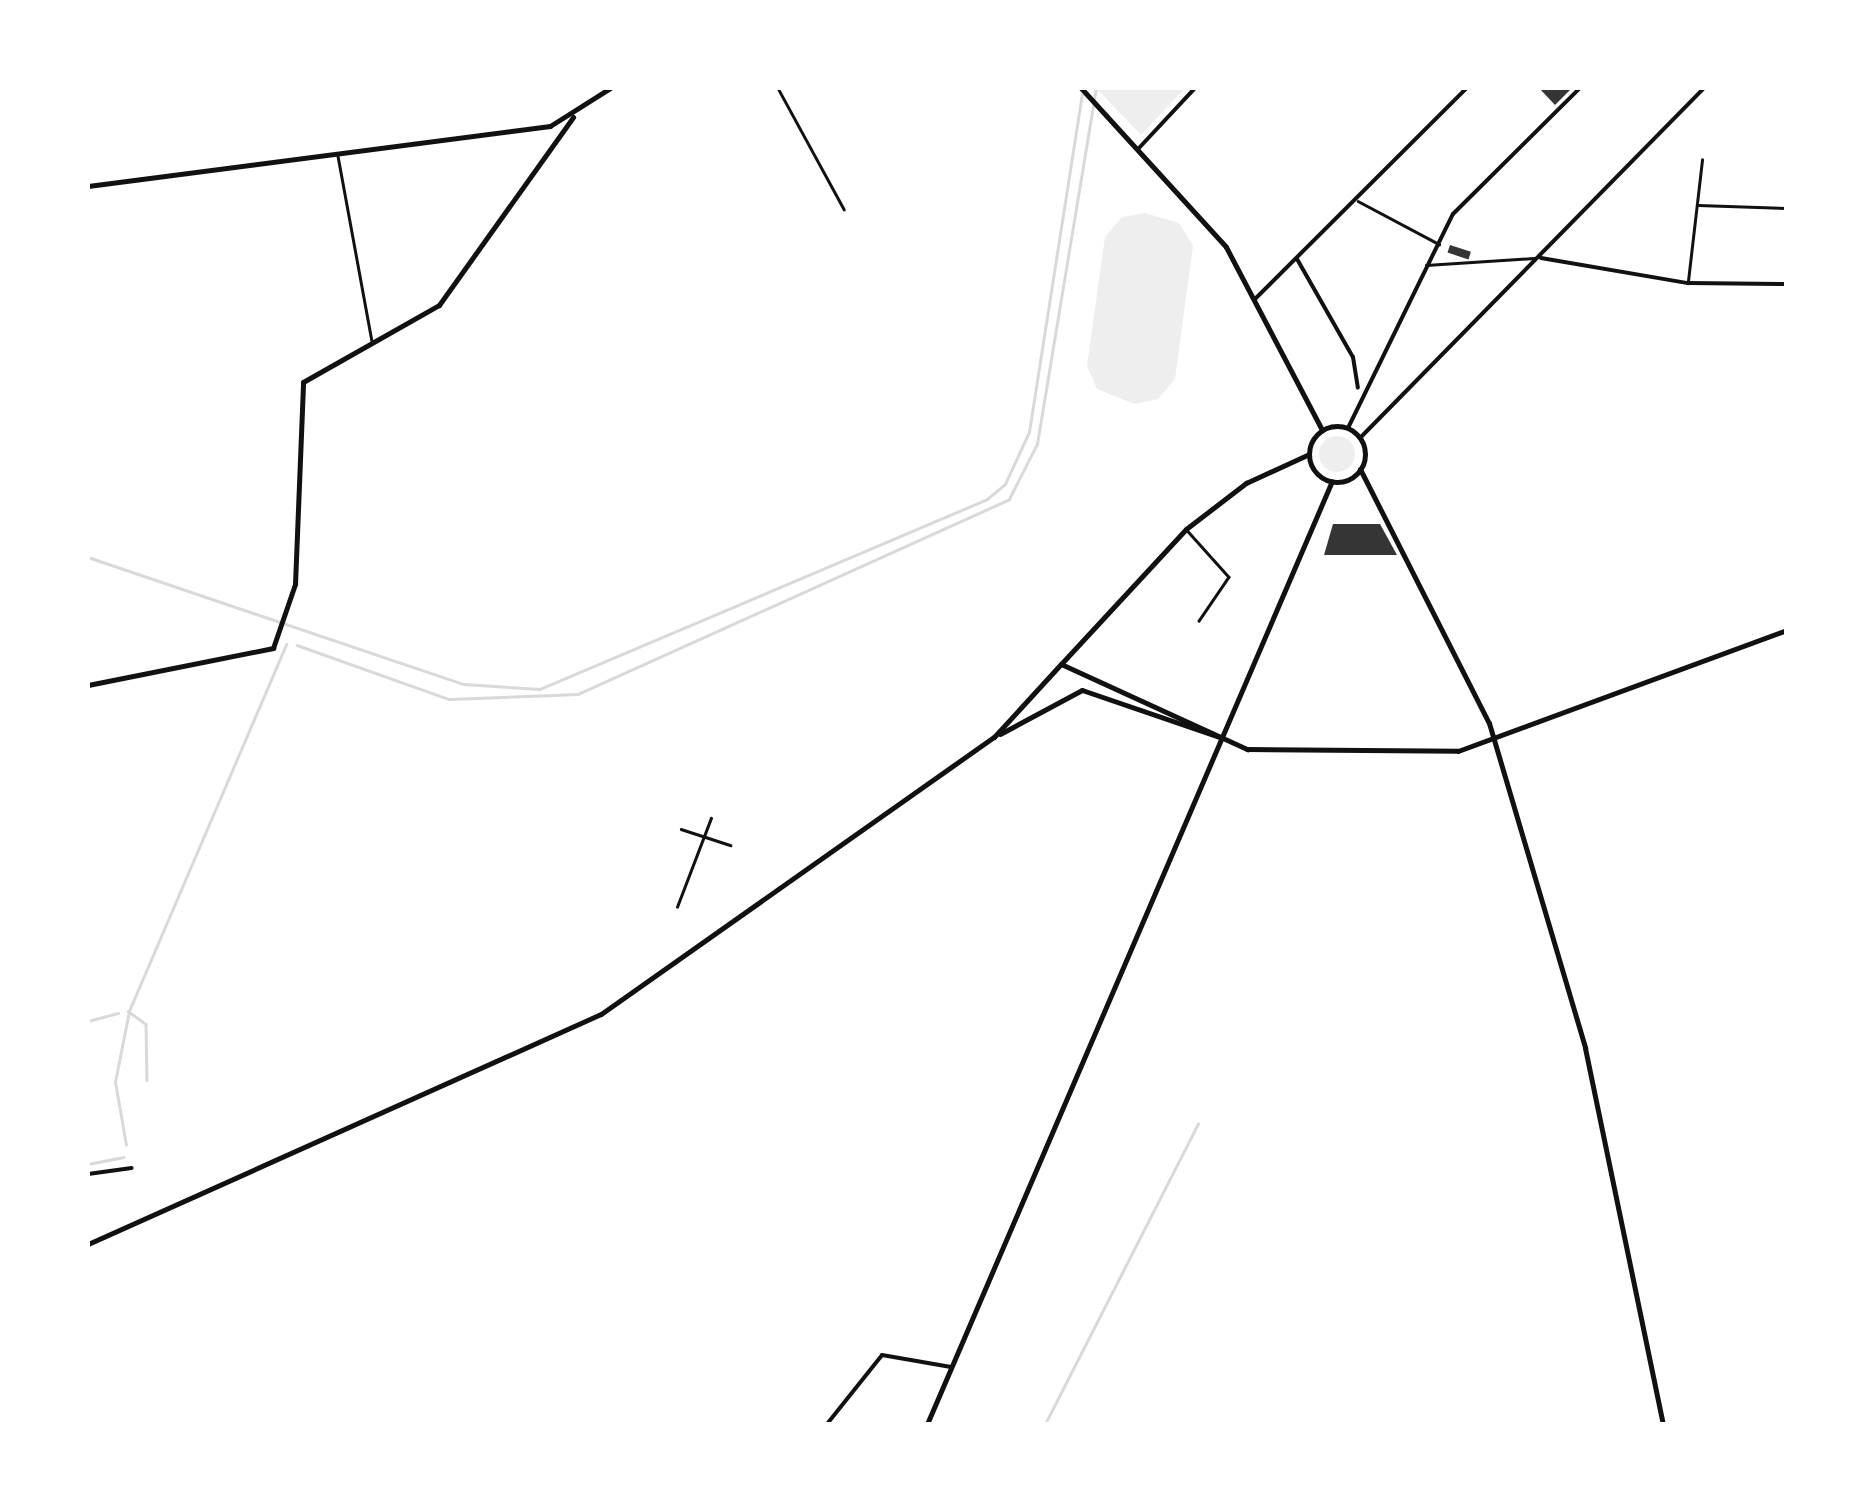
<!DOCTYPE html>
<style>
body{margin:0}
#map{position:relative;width:1874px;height:1512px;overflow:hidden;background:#fff;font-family:"PT Sans",sans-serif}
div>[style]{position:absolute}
.green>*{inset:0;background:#eee}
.round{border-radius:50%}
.stream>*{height:2.5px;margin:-1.25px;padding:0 1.25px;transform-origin:1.25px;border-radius:1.25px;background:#d9d9d9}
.building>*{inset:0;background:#353535;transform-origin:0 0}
.service>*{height:2.5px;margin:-1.25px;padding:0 1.25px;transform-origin:1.25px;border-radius:1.25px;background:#111}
.pedestrian>*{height:2.5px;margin:-1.25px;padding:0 1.25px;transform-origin:1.25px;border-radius:1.25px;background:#111}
.minor>*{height:4px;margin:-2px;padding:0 2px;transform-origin:2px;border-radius:2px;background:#111}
.tertiary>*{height:5px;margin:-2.5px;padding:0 2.5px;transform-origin:2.5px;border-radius:2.5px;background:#111}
.tertiary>.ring{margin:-2.5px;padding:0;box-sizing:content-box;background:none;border:5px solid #111;border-radius:50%}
.secondary>*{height:5px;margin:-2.5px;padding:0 2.5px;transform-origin:2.5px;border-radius:2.5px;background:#111}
span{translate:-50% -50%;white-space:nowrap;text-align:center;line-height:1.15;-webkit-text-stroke:8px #fff;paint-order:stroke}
.frame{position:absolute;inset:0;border:90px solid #fff;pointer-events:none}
</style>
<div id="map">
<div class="green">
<div style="clip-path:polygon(1096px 88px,1185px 88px,1141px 135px)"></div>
<div style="clip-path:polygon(1145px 213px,1179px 223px,1193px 246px,1175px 379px,1158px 399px,1134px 404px,1097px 389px,1087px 366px,1105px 237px,1122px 217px)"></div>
<div class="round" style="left:1319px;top:436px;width:36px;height:36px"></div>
</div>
<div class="stream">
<div style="left:88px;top:557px;width:397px;rotate:18.7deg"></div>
<div style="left:464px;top:684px;width:76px;rotate:3.8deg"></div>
<div style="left:540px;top:689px;width:484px;rotate:-23deg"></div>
<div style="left:986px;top:500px;width:25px;rotate:-40deg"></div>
<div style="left:1005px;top:484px;width:57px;rotate:-65.2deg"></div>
<div style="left:1029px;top:432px;width:341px;rotate:-81.1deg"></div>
<div style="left:297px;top:645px;width:161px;rotate:19.6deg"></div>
<div style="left:449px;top:699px;width:129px;rotate:-2.2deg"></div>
<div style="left:578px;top:694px;width:473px;rotate:-24.3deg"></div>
<div style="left:1009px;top:499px;width:62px;rotate:-63deg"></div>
<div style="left:1037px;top:444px;width:361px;rotate:-80.6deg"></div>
<div style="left:128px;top:1011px;width:22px;rotate:36deg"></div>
<div style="left:146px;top:1024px;width:56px;rotate:89deg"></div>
<div style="left:88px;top:1021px;width:31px;rotate:-15deg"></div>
<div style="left:126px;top:1145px;width:64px;rotate:-99.9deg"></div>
<div style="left:115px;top:1082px;width:72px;rotate:-78.8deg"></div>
<div style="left:129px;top:1011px;width:399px;rotate:-66.8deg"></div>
<div style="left:88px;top:1164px;width:36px;rotate:-11deg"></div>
<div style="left:1045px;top:1424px;width:337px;rotate:-63deg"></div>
</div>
<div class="building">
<div style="clip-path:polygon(1539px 88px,1572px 88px,1555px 105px)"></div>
<div style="left:1450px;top:245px;width:22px;height:8px;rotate:18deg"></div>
<div style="clip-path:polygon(1333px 524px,1380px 524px,1397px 555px,1324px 555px)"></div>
</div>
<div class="service">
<div style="left:778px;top:88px;width:138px;rotate:61.4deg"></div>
<div style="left:338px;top:156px;width:188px;rotate:79.6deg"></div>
<div style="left:1358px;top:201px;width:92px;rotate:28deg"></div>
<div style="left:1698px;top:205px;width:88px;rotate:2deg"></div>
<div style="left:1426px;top:265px;width:108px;rotate:-3.7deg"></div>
<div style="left:1688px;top:281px;width:122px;rotate:-83.4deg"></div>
<div style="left:1186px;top:529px;width:64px;rotate:48.1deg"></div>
<div style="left:1229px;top:577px;width:53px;rotate:124.3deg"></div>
</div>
<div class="pedestrian">
<div style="left:681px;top:829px;width:52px;rotate:18.1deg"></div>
<div style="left:677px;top:907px;width:95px;rotate:-69.1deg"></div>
</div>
<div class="minor">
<div style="left:1139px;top:148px;width:82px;rotate:-47deg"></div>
<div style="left:1541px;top:258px;width:149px;rotate:9.7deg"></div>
<div style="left:1688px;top:283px;width:98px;rotate:0.6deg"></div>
<div style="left:1297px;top:259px;width:113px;rotate:60.3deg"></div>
<div style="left:1353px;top:357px;width:31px;rotate:81deg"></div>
<div style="left:1255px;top:299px;width:299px;rotate:-44.9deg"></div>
<div style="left:1348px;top:428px;width:238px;rotate:-63.9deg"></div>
<div style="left:1453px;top:214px;width:179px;rotate:-44.8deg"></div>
<div style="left:1360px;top:438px;width:491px;rotate:-45.5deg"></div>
<div style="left:88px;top:1174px;width:44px;rotate:-7.8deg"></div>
<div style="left:827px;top:1424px;width:88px;rotate:-51.4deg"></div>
<div style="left:882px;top:1355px;width:70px;rotate:9.9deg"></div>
</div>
<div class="tertiary">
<div style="left:1081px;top:88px;width:215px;rotate:47.6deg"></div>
<div style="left:1226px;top:247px;width:207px;rotate:62.3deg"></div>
<div style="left:88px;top:186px;width:466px;rotate:-7.4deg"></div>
<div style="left:550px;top:126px;width:71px;rotate:-32.3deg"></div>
<div class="ring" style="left:1309px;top:426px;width:51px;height:51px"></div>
<div style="left:1360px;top:469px;width:285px;rotate:63.1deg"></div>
<div style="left:1489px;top:723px;width:339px;rotate:73.5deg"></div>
<div style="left:1585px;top:1048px;width:384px;rotate:78.3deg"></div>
<div style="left:1061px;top:664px;width:184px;rotate:-47.2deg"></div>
<div style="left:1186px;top:529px;width:76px;rotate:-37.5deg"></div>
<div style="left:1246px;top:483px;width:69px;rotate:-24.7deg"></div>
<div style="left:88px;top:685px;width:189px;rotate:-11.3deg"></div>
<div style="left:273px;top:648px;width:68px;rotate:-71deg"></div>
<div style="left:295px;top:584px;width:202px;rotate:-87.7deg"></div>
<div style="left:303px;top:382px;width:156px;rotate:-29.5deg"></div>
<div style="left:439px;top:305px;width:231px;rotate:-54.5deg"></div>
</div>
<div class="secondary">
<div style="left:1000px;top:734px;width:93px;rotate:-28.2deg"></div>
<div style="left:1082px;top:690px;width:145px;rotate:18.9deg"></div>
<div style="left:88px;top:1244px;width:562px;rotate:-24.15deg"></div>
<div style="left:601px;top:1014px;width:481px;rotate:-35.2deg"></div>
<div style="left:994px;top:737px;width:99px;rotate:-47.5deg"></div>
<div style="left:1061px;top:664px;width:205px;rotate:24.6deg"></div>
<div style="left:1247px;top:749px;width:211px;rotate:0.5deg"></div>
<div style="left:1458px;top:751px;width:350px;rotate:-20.2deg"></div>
<div style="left:927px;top:1424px;width:1026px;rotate:-66.76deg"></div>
</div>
<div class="frame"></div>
</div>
